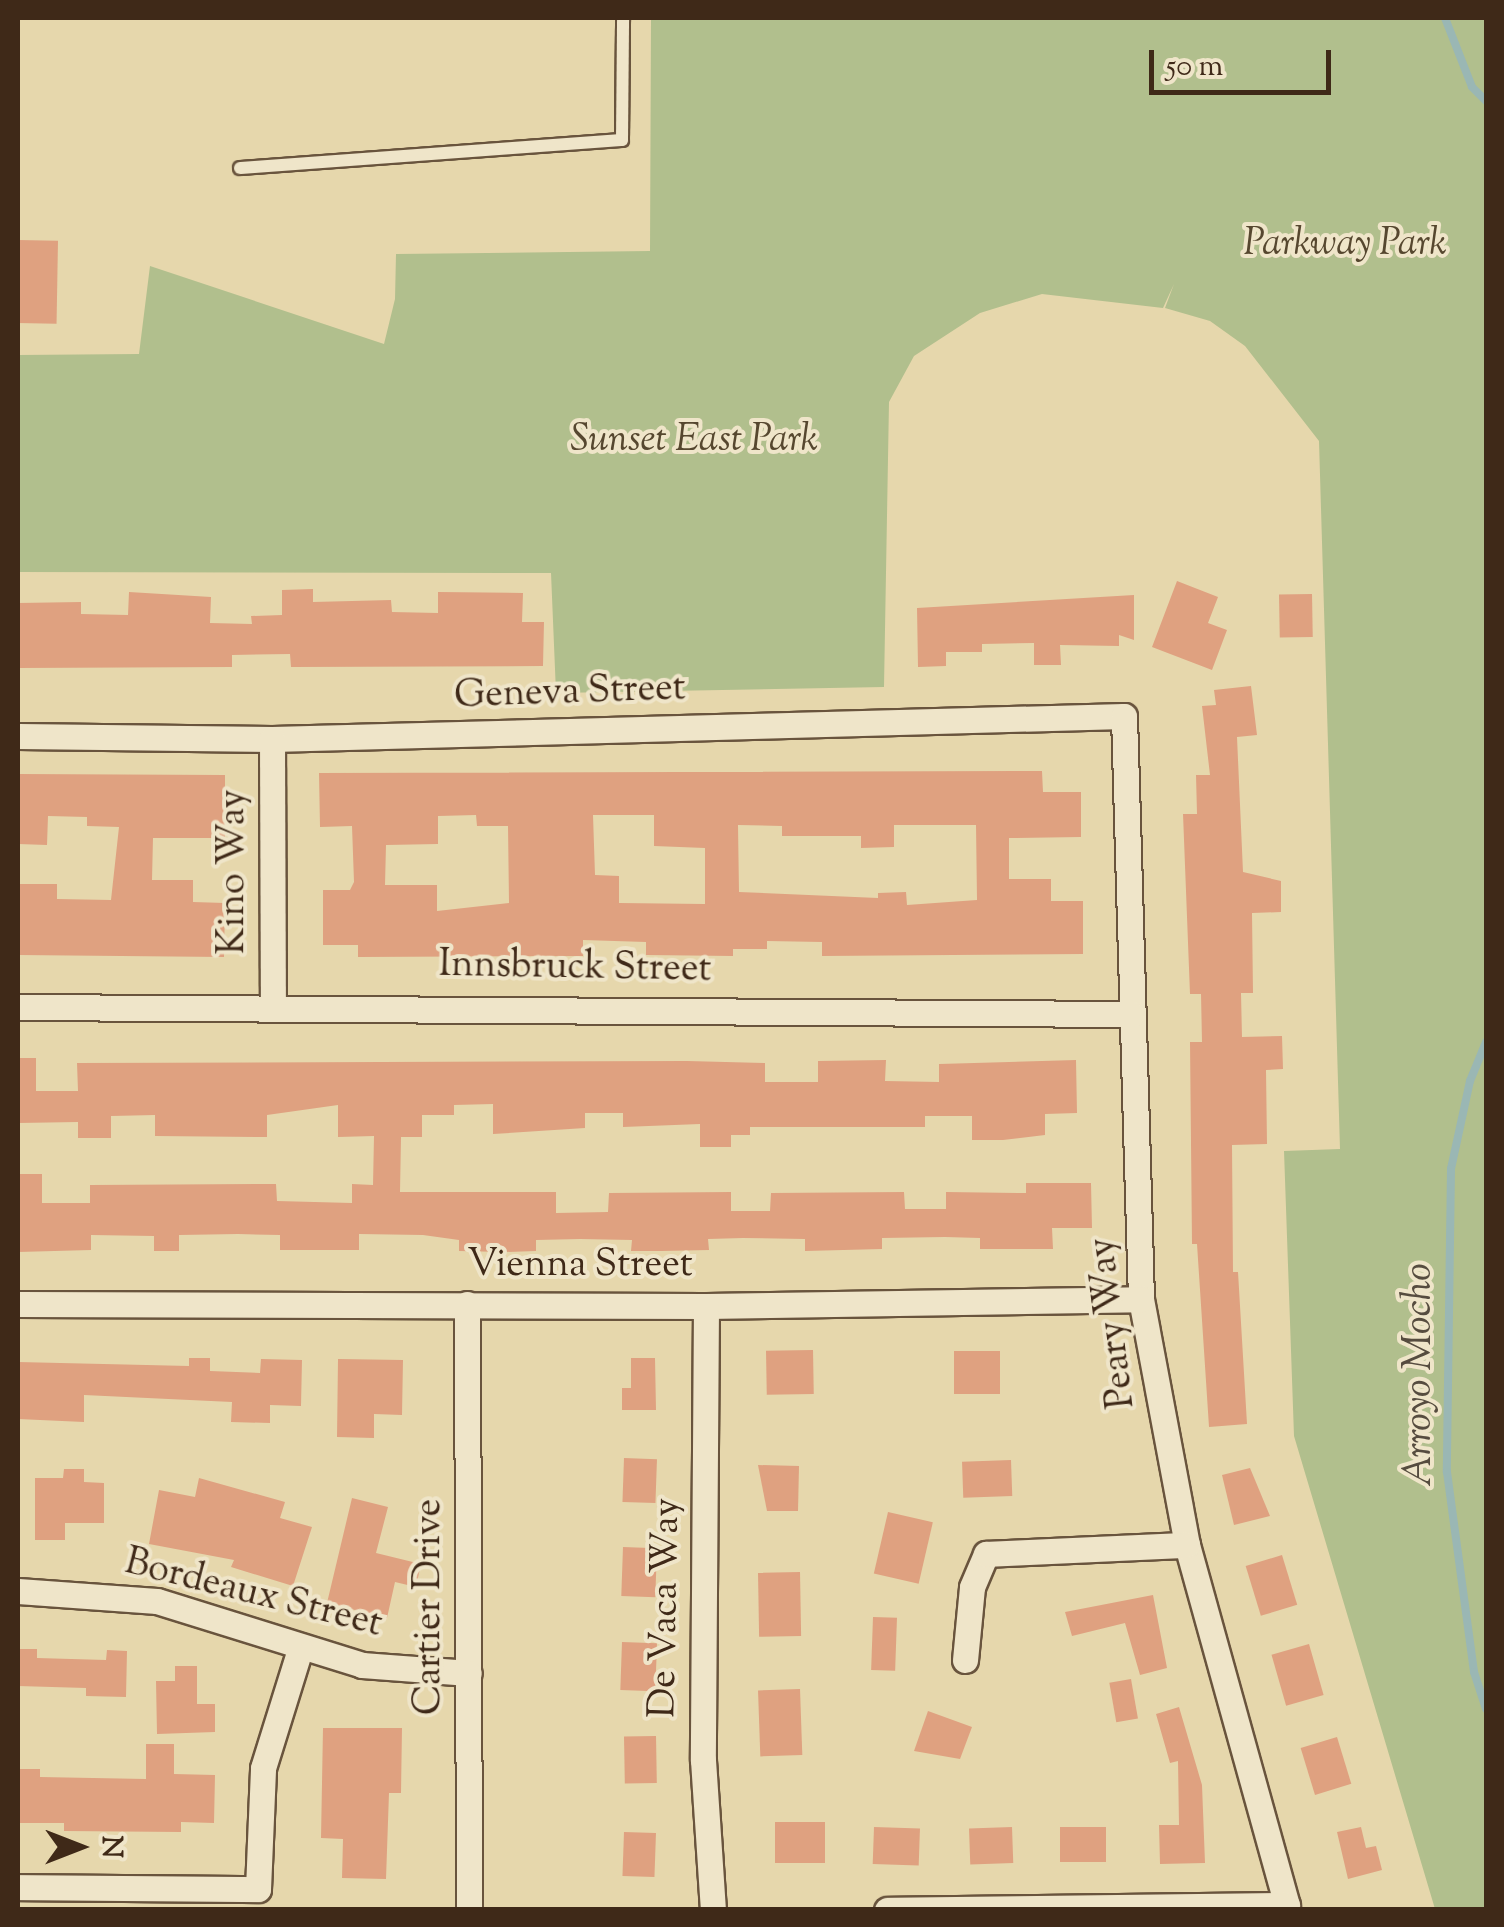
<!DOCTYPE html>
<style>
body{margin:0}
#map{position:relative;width:1504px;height:1927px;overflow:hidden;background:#e6d7ac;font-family:"Sorts Mill Goudy",serif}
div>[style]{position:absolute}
.green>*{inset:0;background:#b1bf8d}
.stream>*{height:8px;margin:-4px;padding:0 4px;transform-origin:4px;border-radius:4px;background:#9ab7b4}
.building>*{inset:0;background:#dfa180;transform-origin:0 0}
.roads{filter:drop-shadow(2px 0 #69543d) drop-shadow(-2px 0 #69543d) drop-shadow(0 2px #69543d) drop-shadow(0 -2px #69543d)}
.service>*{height:12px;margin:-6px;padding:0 6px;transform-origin:6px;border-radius:6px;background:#efe5c9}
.minor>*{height:25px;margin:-12.5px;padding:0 12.5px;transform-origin:12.5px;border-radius:12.5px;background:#efe5c9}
span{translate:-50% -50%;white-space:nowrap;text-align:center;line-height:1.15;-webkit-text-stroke:8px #efe5c9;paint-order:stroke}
.park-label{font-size:38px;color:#56472f;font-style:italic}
.street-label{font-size:38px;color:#3f2918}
.water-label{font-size:40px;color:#564c3f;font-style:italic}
.frame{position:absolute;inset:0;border:20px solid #3f2918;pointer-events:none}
.north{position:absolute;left:30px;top:1797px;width:100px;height:100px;-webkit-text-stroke:8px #efe5c9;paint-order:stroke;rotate:90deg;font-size:28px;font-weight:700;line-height:40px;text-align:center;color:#3f2918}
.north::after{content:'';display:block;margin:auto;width:35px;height:45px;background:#3f2918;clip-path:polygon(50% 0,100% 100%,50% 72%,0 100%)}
.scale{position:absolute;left:1149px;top:50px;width:182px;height:45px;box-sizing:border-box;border:5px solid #3f2918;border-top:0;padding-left:12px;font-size:30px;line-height:35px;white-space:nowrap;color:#3f2918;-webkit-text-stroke:8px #efe5c9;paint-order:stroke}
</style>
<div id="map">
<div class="green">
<div style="clip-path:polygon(651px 18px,1486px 18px,1486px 1909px,1435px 1909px,1294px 1436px,1284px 1151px,1340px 1149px,1319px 441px,1245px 346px,1210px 321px,1165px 308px,1174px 284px,1163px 308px,1042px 294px,980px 313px,914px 356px,889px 402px,884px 687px,556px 693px,551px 573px,18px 572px,18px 355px,139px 354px,150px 266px,384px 344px,395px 299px,396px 254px,650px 251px)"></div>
</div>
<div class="stream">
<div style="left:1445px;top:18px;width:74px;rotate:68.6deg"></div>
<div style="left:1472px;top:87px;width:20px;rotate:45deg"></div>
<div style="left:1486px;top:1042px;width:42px;rotate:112.3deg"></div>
<div style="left:1470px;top:1081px;width:90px;rotate:102.2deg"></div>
<div style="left:1451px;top:1169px;width:303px;rotate:90.8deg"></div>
<div style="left:1447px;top:1472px;width:202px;rotate:82.3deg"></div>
<div style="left:1474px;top:1672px;width:39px;rotate:72deg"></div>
</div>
<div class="building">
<div style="left:18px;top:240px;width:40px;height:83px;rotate:1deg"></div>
<div style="clip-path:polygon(1177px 581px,1218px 597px,1208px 623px,1227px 630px,1212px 670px,1152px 647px)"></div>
<div style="clip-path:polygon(313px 589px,313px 602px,391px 600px,392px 612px,438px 613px,438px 592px,523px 593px,522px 622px,544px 622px,543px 666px,291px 667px,290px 654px,232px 655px,232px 667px,18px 668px,18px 603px,81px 602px,81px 614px,128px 615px,129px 592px,211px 597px,210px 623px,252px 624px,251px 616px,282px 615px,282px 590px)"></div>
<div style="left:1312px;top:594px;width:43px;height:33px;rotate:89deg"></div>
<div style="clip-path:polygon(1134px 595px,1134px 640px,1119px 635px,1119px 646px,1060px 645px,1061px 665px,1034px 665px,1034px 643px,982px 644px,982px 652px,946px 652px,946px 666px,918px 667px,917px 608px)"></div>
<div style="clip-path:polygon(1251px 686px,1257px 735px,1237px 737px,1243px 872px,1281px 881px,1281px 912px,1252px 913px,1253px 993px,1241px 993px,1242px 1037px,1282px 1036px,1283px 1069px,1266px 1070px,1267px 1144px,1232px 1145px,1233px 1272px,1238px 1272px,1247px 1424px,1209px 1427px,1197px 1244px,1192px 1244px,1190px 1042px,1202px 1042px,1201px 994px,1190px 994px,1183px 814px,1197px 814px,1196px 775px,1210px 775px,1202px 706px,1216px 705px,1214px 690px)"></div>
<div style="clip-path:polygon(evenodd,1042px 771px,1043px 792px,1081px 792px,1081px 837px,1009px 838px,1009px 879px,1051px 879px,1051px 901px,1083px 901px,1083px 954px,822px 956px,822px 942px,767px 941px,767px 949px,733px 949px,733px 956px,646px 955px,646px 942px,583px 940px,583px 956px,358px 957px,358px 945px,323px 945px,323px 890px,350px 890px,354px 882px,352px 826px,320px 827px,319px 773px,1042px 771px,476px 815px,477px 826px,508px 826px,509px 903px,437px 911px,437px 885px,385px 885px,386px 845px,438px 844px,438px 816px,476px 815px,1042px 771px,593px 815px,654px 815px,654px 846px,705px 848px,705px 904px,619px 903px,619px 876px,595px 875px,593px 815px,1042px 771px,738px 825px,782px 826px,782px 836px,861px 836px,861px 848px,894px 847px,894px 825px,976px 825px,977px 900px,907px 905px,906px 892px,878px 893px,878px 898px,739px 892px,738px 825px)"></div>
<div style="clip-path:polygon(18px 774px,225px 775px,225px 838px,153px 838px,152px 880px,193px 880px,193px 902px,225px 903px,224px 957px,18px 955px,18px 884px,57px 884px,57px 899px,111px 900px,119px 827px,87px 826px,87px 817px,48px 816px,47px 845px,18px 844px)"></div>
<div style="clip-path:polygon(18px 1058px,36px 1058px,36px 1091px,78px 1091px,77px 1063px,687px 1061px,765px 1063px,765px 1082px,818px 1082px,818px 1061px,886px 1060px,885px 1081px,939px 1082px,939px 1064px,1076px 1060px,1077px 1113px,1045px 1114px,1045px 1135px,1003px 1140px,972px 1140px,972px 1116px,925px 1116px,925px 1127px,750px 1127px,750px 1135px,731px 1135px,731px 1147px,700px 1147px,700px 1124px,623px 1127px,623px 1113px,585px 1113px,585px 1128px,493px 1134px,493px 1104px,454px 1105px,454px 1115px,422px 1115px,422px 1137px,401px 1137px,400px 1192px,556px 1192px,556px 1213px,608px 1212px,609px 1193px,731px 1192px,731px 1211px,770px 1211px,771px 1193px,904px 1192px,905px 1209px,946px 1209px,946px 1192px,1026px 1193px,1026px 1183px,1091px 1183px,1092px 1228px,1052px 1228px,1053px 1249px,980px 1249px,980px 1238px,945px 1237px,882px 1238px,882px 1249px,805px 1251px,805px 1239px,743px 1238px,708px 1239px,709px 1250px,661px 1251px,631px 1251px,632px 1240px,580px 1239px,536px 1240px,536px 1251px,505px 1252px,459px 1251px,459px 1240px,423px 1235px,359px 1234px,359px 1250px,280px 1250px,280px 1235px,238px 1234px,179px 1235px,179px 1251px,154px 1251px,154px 1236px,91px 1235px,91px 1250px,18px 1252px,18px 1174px,42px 1174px,42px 1203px,90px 1203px,90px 1185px,276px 1184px,277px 1201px,352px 1203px,352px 1184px,373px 1185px,374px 1136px,338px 1137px,338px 1105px,267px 1115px,267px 1137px,155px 1136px,155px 1115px,111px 1116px,111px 1138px,78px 1138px,78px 1122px,18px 1123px)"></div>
<div style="left:813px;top:1350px;width:44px;height:47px;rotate:89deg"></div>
<div style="left:954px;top:1351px;width:46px;height:43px"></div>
<div style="clip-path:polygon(189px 1358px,210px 1358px,210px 1371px,260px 1373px,261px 1359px,302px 1360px,301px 1406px,270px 1405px,270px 1423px,231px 1422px,232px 1402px,84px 1395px,84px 1422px,18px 1419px,18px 1362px,189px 1366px)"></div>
<div style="clip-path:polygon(631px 1358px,655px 1358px,656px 1410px,622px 1410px,622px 1388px,631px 1388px)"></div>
<div style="clip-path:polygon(338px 1359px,403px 1360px,402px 1415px,374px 1414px,374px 1438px,337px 1437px)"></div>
<div style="left:624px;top:1458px;width:33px;height:44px;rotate:2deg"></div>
<div style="left:1011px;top:1460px;width:36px;height:49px;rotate:88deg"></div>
<div style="clip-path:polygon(758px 1465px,799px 1466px,798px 1511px,767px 1511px)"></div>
<div style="clip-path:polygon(1250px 1468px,1270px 1516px,1234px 1525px,1222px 1475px)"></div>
<div style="clip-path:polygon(64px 1469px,84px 1469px,84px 1482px,104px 1483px,104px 1523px,65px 1523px,65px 1540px,35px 1540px,35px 1478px,63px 1478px)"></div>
<div style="clip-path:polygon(199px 1478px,285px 1502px,280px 1518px,312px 1527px,293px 1586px,231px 1567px,234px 1560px,149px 1544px,159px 1490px,195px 1497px)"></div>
<div style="clip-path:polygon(352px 1498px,388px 1507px,376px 1553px,421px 1564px,416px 1587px,395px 1582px,387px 1618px,327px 1603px)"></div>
<div style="left:888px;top:1512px;width:46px;height:63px;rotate:13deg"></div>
<div style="left:623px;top:1547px;width:34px;height:49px;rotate:2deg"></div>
<div style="left:1282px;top:1555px;width:52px;height:38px;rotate:73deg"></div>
<div style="left:800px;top:1572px;width:64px;height:42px;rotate:89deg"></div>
<div style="clip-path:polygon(1153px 1595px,1167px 1668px,1140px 1675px,1125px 1623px,1072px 1636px,1065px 1612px)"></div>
<div style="left:873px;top:1617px;width:24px;height:53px;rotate:2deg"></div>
<div style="left:622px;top:1642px;width:35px;height:48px;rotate:2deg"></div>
<div style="left:1309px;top:1644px;width:53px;height:39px;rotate:74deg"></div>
<div style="clip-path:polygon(18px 1649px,37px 1649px,37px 1658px,106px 1660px,107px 1650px,127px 1651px,126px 1697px,86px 1696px,86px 1688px,18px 1686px)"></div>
<div style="clip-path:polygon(175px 1666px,197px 1666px,197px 1704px,215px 1704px,215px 1732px,157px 1734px,156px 1681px,175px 1681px)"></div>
<div style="left:1131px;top:1679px;width:40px;height:22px;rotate:80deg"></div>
<div style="left:800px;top:1689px;width:66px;height:42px;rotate:88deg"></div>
<div style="clip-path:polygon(1179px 1707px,1202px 1785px,1205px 1863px,1160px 1864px,1159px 1825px,1179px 1825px,1178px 1761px,1170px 1763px,1156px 1714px)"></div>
<div style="clip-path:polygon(928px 1711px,972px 1727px,960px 1759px,914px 1751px)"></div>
<div style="clip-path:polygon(323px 1728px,402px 1728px,401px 1793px,389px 1793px,386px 1879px,342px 1878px,343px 1839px,321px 1838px)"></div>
<div style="left:656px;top:1736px;width:47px;height:32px;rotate:89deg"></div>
<div style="left:1337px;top:1737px;width:49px;height:38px;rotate:73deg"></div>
<div style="clip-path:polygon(146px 1744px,174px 1744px,174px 1774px,215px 1775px,214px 1823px,181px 1822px,181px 1832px,64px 1831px,64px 1823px,18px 1823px,18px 1769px,40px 1769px,40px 1777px,146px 1779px)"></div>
<div style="left:825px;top:1822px;width:41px;height:50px;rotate:90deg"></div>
<div style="left:874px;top:1827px;width:46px;height:37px;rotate:2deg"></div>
<div style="left:1012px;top:1827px;width:36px;height:43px;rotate:88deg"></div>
<div style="left:1060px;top:1827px;width:46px;height:35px"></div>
<div style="clip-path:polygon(1361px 1827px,1366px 1848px,1376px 1846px,1382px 1870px,1348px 1879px,1337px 1832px)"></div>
<div style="left:624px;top:1832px;width:32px;height:44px;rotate:2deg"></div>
</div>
<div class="roads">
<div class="service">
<div style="left:240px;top:168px;width:383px;rotate:-4.2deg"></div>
<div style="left:622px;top:140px;width:122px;rotate:-89.5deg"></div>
</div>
<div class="minor">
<div style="left:18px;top:736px;width:254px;rotate:0.7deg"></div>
<div style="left:272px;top:739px;width:852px;rotate:-1.55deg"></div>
<div style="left:1124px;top:716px;width:583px;rotate:88.33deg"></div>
<div style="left:1141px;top:1299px;width:250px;rotate:79.4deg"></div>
<div style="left:1187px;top:1545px;width:374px;rotate:74.5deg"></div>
<div style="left:1287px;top:1905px;width:400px;rotate:179.3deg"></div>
<div style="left:272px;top:739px;width:265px;rotate:89.8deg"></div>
<div style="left:18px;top:1007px;width:1114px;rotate:0.36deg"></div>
<div style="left:18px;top:1304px;width:688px;rotate:0.17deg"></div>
<div style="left:706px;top:1306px;width:435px;rotate:-0.9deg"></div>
<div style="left:467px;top:1304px;width:606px;rotate:89.81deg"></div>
<div style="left:706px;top:1306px;width:454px;rotate:90.4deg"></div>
<div style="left:703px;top:1760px;width:150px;rotate:86.2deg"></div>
<div style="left:18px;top:1591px;width:139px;rotate:4.1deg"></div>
<div style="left:157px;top:1601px;width:215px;rotate:17.3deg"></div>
<div style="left:362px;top:1665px;width:107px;rotate:4.3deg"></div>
<div style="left:965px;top:1660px;width:73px;rotate:-84.5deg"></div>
<div style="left:972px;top:1587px;width:36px;rotate:-67deg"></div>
<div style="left:986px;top:1554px;width:201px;rotate:-2.6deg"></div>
<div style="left:18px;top:1887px;width:240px;rotate:0.5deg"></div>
<div style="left:258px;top:1889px;width:121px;rotate:-87.6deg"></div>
<div style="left:263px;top:1768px;width:125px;rotate:-72.7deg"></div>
</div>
</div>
<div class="park-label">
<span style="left:1345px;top:246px">Parkway Park</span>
<span style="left:694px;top:442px">Sunset East Park</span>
</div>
<div class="street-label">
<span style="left:570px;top:694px;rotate:-2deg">Geneva Street</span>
<span style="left:235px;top:872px;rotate:-90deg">Kino Way</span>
<span style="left:575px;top:969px;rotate:1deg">Innsbruck Street</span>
<span style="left:580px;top:1267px">Vienna Street</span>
<span style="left:1114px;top:1323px;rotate:-97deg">Peary Way</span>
<span style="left:253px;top:1595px;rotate:14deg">Bordeaux Street</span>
<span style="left:431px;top:1607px;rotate:-90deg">Cartier Drive</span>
<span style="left:667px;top:1608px;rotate:-89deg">De Vaca Way</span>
</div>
<div class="water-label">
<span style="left:1421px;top:1375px;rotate:-90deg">Arroyo Mocho</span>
</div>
<div class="frame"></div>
<div class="north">N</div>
<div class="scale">50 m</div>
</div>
